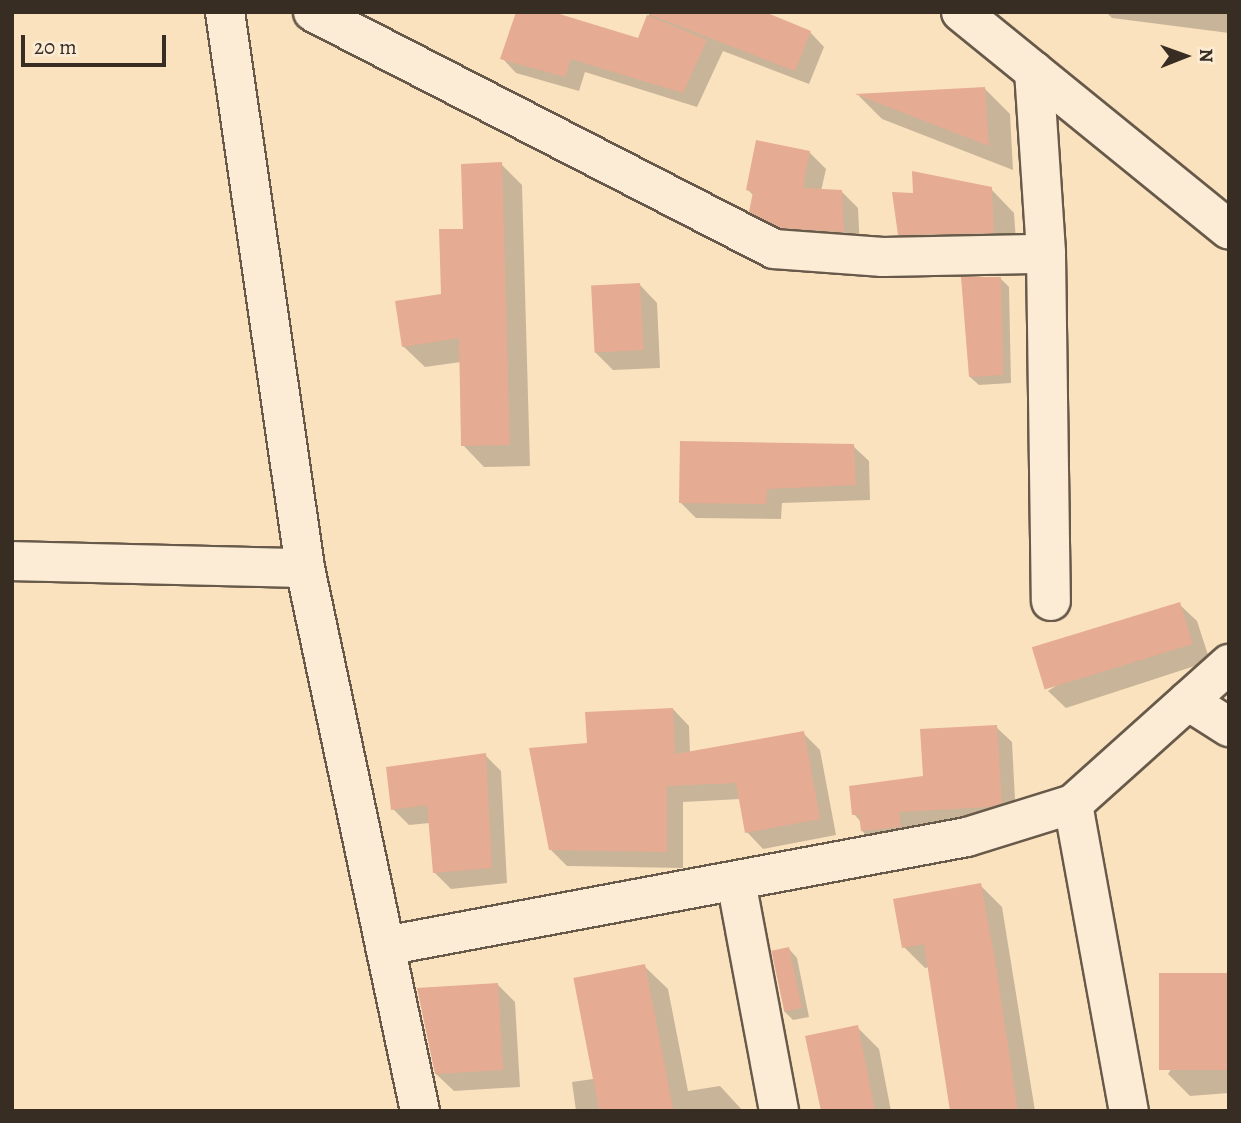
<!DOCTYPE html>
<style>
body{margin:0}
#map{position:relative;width:1241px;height:1123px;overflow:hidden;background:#fbe2bf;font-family:Alegreya,serif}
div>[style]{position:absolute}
.shadow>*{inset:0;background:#0003}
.building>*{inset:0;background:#e6ab93;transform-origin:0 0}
.roads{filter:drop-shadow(2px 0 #685a4a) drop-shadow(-2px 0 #685a4a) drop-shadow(0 2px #685a4a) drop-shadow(0 -2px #685a4a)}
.minor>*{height:38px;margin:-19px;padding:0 19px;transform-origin:19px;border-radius:19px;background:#fcecd5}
span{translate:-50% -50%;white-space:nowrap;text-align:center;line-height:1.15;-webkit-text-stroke:6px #fcecd5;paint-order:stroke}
.frame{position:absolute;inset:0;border:14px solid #372d23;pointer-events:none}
.north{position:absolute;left:1150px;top:21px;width:70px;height:70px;-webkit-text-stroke:5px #fcecd5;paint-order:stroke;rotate:89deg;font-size:19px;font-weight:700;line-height:28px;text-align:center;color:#372d23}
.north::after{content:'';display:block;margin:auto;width:24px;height:32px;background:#372d23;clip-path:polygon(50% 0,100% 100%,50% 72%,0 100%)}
.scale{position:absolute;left:21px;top:35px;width:145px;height:32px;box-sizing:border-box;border:4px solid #372d23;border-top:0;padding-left:9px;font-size:21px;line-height:24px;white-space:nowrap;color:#372d23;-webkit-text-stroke:5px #fcecd5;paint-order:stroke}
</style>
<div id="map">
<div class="shadow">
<div style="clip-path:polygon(650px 12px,762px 12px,810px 32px,824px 47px,809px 84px,723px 51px,697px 107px,585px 72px,579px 91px,516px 73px,502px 58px,639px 41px)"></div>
<div style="clip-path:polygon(1106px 12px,1229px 12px,1229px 33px,1112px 18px)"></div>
<div style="clip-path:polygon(985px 89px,1010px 114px,1013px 170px,882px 119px,859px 96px)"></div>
<div style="clip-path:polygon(809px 152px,826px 169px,821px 191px,842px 192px,858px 208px,860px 248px,768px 228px,751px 211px,754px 196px,748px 190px)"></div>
<div style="clip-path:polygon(501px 164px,522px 185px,530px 466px,484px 467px,463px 445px,461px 362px,425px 367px,403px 346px,442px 296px,465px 230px)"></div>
<div style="clip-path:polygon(991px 189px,1014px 213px,1017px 256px,923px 258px,899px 234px,915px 195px)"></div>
<div style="clip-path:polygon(1000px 278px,1009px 287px,1011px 383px,979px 385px,970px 377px)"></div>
<div style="clip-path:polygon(640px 285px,657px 303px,660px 368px,613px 370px,595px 352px)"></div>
<div style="clip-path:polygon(853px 446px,869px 461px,870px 500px,782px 503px,781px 519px,696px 518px,680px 502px)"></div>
<div style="clip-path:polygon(1179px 604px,1197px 621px,1210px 661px,1066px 708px,1048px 691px)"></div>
<div style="clip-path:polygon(673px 709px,689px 726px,690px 753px,803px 733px,820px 750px,836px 835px,763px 849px,747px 832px,741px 799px,683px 802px,683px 868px,567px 866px,550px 849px,589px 745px)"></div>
<div style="clip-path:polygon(996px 727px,1012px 742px,1016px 819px,913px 827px,915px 842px,878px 846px,862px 831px,861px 822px,854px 814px,925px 777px)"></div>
<div style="clip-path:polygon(485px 755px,501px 771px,507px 883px,451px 889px,435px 873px,430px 823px,409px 825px,393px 809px)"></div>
<div style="clip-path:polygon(980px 885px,1002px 907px,1035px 1111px,943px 1111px,951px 1109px,929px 967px,925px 968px,904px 947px)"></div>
<div style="clip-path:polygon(789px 949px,797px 958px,809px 1017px,793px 1020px,784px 1011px)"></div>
<div style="clip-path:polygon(644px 966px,668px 989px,688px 1091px,720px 1086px,743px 1111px,576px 1111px,572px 1082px,593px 1079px)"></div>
<div style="clip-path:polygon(1229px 975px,1229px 1093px,1190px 1096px,1168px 1074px)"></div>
<div style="clip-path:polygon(498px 985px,515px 1002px,520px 1087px,454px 1091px,436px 1074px)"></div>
<div style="clip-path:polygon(857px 1027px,879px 1049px,891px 1111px,823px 1111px)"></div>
</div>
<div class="building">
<div style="clip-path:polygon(516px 12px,553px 12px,638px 38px,647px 15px,707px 40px,683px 93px,571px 59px,565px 77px,500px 59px)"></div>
<div style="clip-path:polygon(651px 12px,765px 12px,811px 31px,795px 71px,651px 15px)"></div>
<div style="clip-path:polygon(985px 87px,989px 146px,855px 94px)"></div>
<div style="clip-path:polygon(756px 140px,810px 151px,803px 188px,842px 190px,844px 232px,780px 228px,749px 212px,753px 192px,746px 190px)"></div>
<div style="clip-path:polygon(502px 162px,510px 445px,461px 446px,459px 338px,402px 347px,395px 301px,441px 294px,439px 229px,463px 229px,461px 164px)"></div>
<div style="clip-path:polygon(912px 171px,992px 187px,994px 233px,898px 235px,892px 192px,913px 193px)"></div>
<div style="clip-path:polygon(961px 277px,1001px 277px,1003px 375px,969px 377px)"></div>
<div style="left:640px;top:283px;width:67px;height:49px;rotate:87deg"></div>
<div style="clip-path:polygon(680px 441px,854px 444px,856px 485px,767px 489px,766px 504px,679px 503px)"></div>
<div style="left:1180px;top:602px;width:44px;height:155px;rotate:73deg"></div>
<div style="clip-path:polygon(673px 708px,675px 754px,804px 731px,820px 819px,745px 833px,736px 783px,667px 786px,667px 852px,549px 850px,529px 748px,587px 743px,585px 712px)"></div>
<div style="clip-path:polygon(997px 725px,1002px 803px,990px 807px,899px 812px,901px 827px,861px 831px,859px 815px,852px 815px,849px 786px,923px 776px,920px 729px)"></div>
<div style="clip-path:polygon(486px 753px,492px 868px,433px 873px,427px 805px,391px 810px,386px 767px)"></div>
<div style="clip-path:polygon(981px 883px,995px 960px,1018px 1111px,950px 1111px,924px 944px,902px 948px,893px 899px)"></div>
<div style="left:789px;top:947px;width:62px;height:18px;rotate:78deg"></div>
<div style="left:645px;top:964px;width:150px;height:73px;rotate:79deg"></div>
<div style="left:1229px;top:973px;width:97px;height:70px;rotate:90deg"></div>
<div style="clip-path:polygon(498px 983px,503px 1070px,435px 1074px,417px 988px)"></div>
<div style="clip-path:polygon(858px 1025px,875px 1111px,821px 1111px,805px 1036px)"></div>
</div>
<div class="roads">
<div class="minor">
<div style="left:225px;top:12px;width:562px;rotate:81.81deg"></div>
<div style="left:305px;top:568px;width:555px;rotate:78.04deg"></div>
<div style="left:313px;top:12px;width:518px;rotate:27.21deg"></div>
<div style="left:774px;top:249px;width:109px;rotate:4.2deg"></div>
<div style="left:883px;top:257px;width:163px;rotate:-1.1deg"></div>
<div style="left:961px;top:12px;width:345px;rotate:39.1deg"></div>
<div style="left:1034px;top:71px;width:183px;rotate:86.2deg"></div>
<div style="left:1046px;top:254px;width:347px;rotate:89.2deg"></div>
<div style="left:12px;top:561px;width:293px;rotate:1.4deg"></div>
<div style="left:1188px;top:701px;width:49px;rotate:32.4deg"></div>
<div style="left:1073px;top:804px;width:312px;rotate:79.7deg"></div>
<div style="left:736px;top:881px;width:234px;rotate:79.4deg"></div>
<div style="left:385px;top:946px;width:592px;rotate:-10.61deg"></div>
<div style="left:967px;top:837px;width:111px;rotate:-17.3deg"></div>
<div style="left:1073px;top:804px;width:210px;rotate:-41.9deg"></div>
</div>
</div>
<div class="frame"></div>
<div class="north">N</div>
<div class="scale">20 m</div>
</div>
